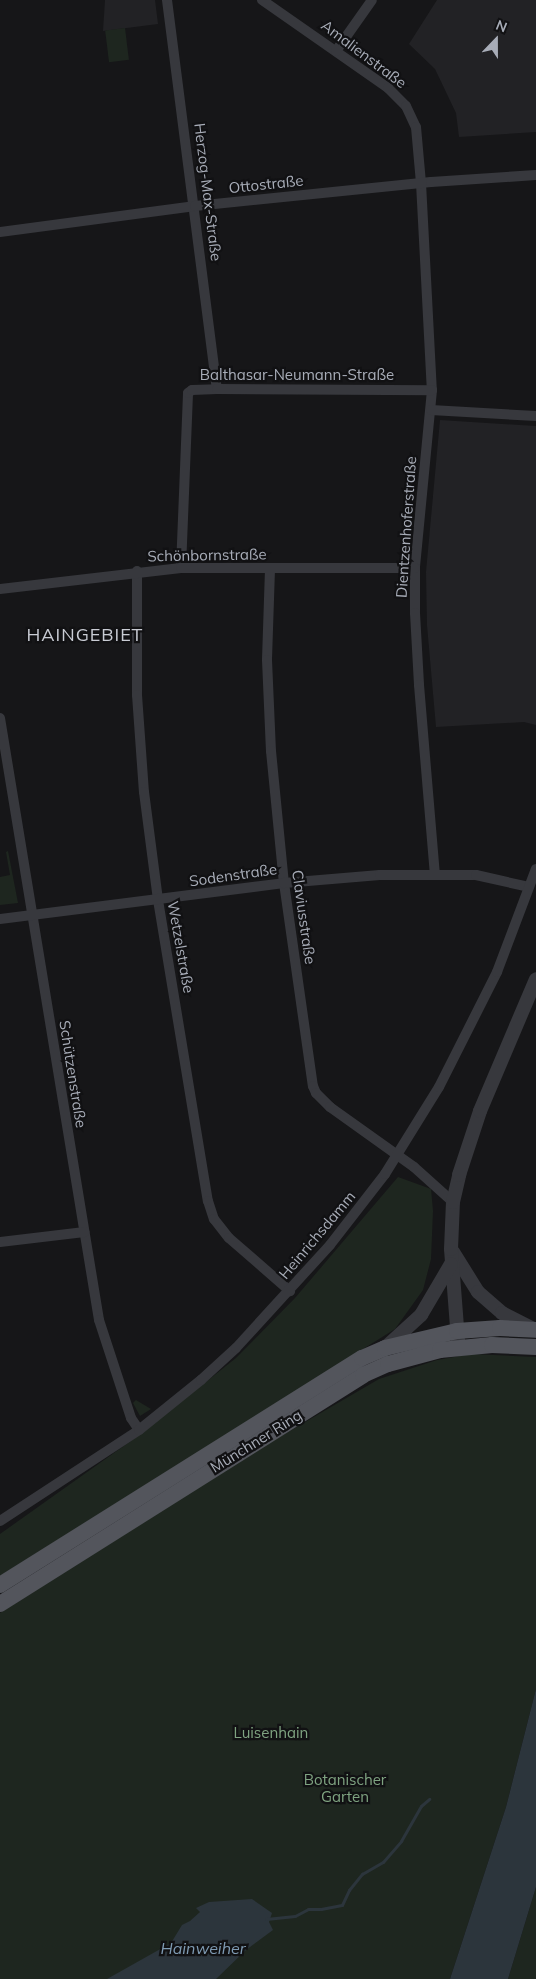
<!DOCTYPE html>
<meta charset="utf-8">
<style>
body{margin:0}
#map{position:relative;width:536px;height:1979px;overflow:hidden;background:#161618;font-family:Mulish,sans-serif}
div>[style]{position:absolute}
.built>*{inset:0;background:#222225}
.green>*{inset:0;background:#1e261f;transform-origin:0 0}
.water>*{inset:0;background:#2c353c}
.stream>*{height:3px;margin:-1.5px;padding:0 1.5px;transform-origin:1.5px;border-radius:1.5px;background:#2c353c}
.minor>*{height:10px;margin:-5px;padding:0 5px;transform-origin:5px;border-radius:5px;background:#37383d}
.tertiary>*{height:14px;margin:-7px;padding:0 7px;transform-origin:7px;border-radius:7px;background:#37383d}
.primary>*{height:16px;margin:-8px;padding:0 8px;transform-origin:8px;border-radius:8px;background:#53555c}
span{translate:-50% -50%;white-space:nowrap;text-align:center;line-height:1.15;-webkit-text-stroke:4.5px #111113;paint-order:stroke}
.street-label{font-size:15px;color:#a8adb8}
.park-label{font-size:15px;color:#7fa381}
.water-label{font-size:16px;color:#7f9bb3;font-style:italic}
.quarter-label{font-size:18px;color:#c9ccd4;letter-spacing:1px}
.north{position:absolute;left:471px;top:15px;width:50px;height:50px;-webkit-text-stroke:4px #111113;paint-order:stroke;rotate:22deg;font-size:14px;font-weight:700;line-height:20px;text-align:center;color:#a8adb8}
.north::after{content:'';display:block;margin:auto;width:18px;height:22px;background:#a8adb8;clip-path:polygon(50% 0,100% 100%,50% 72%,0 100%)}
</style>
<div id="map">
<div class="built">
<div style="clip-path:polygon(105px 0,155px 0,158px 24px,103px 31px)"></div>
<div style="clip-path:polygon(437px 0,536px 0,536px 132px,459px 137px,456px 113px,435px 69px,409px 44px)"></div>
<div style="clip-path:polygon(440px 420px,536px 426px,536px 725px,524px 722px,436px 727px,427px 625px,426px 572px)"></div>
</div>
<div class="green">
<div style="left:125px;top:28px;width:32px;height:20px;rotate:83deg"></div>
<div style="clip-path:polygon(8px 851px,18px 903px,0 905px,0 877px,10px 875px,6px 852px)"></div>
<div style="clip-path:polygon(398px 1177px,431px 1189px,433px 1211px,431px 1259px,423px 1290px,395px 1329px,0 1576px,0 1534px,142px 1433px,236px 1358px,295px 1298px)"></div>
<div style="clip-path:polygon(471px 1354px,536px 1357px,536px 1689px,506px 1807px,450px 1979px,0 1979px,0 1613px,276px 1439px,379px 1379px,437px 1360px)"></div>
<div style="clip-path:polygon(136px 1400px,151px 1409px,140px 1416px,133px 1403px)"></div>
<div style="clip-path:polygon(536px 1887px,536px 1979px,508px 1979px)"></div>
</div>
<div class="water">
<div style="clip-path:polygon(536px 1689px,536px 1887px,508px 1979px,450px 1979px,506px 1807px)"></div>
<div style="clip-path:polygon(252px 1899px,272px 1913px,269px 1922px,273px 1930px,246px 1950px,216px 1979px,107px 1979px,171px 1943px,182px 1925px,190px 1921px,200px 1912px,196px 1908px,209px 1902px)"></div>
</div>
<div class="stream">
<div style="left:266px;top:1919px;width:29px;rotate:-6deg"></div>
<div style="left:295px;top:1916px;width:15px;rotate:-28deg"></div>
<div style="left:308px;top:1909px;width:13px"></div>
<div style="left:321px;top:1909px;width:21px;rotate:-11deg"></div>
<div style="left:342px;top:1905px;width:17px;rotate:-65deg"></div>
<div style="left:349px;top:1890px;width:21px;rotate:-51deg"></div>
<div style="left:362px;top:1874px;width:24px;rotate:-30deg"></div>
<div style="left:383px;top:1862px;width:28px;rotate:-49deg"></div>
<div style="left:401px;top:1841px;width:40px;rotate:-60.3deg"></div>
<div style="left:421px;top:1806px;width:11px;rotate:-41deg"></div>
</div>
<div class="minor">
<div style="left:167px;top:0;width:392px;rotate:82.7deg"></div>
<div style="left:262px;top:0;width:154px;rotate:34.9deg"></div>
<div style="left:388px;top:88px;width:25px;rotate:45deg"></div>
<div style="left:406px;top:106px;width:23px;rotate:65deg"></div>
<div style="left:416px;top:127px;width:56px;rotate:84.9deg"></div>
<div style="left:421px;top:183px;width:207px;rotate:87deg"></div>
<div style="left:432px;top:390px;width:179px;rotate:95.5deg"></div>
<div style="left:415px;top:568px;width:45px;rotate:90deg"></div>
<div style="left:415px;top:613px;width:72px;rotate:86.8deg"></div>
<div style="left:419px;top:685px;width:190px;rotate:85.2deg"></div>
<div style="left:336px;top:51px;width:62px;rotate:-54.8deg"></div>
<div style="left:0;top:232px;width:197px;rotate:-7.6deg"></div>
<div style="left:195px;top:206px;width:237px;rotate:-5.8deg"></div>
<div style="left:431px;top:182px;width:105px;rotate:-3.8deg"></div>
<div style="left:431px;top:410px;width:105px;rotate:3.3deg"></div>
<div style="left:181px;top:568px;width:175px;rotate:-87.7deg"></div>
<div style="left:188px;top:393px;width:5px;rotate:-37deg"></div>
<div style="left:192px;top:390px;width:25px;rotate:-2deg"></div>
<div style="left:217px;top:389px;width:215px;rotate:0.3deg"></div>
<div style="left:270px;top:569px;width:91px;rotate:91.9deg"></div>
<div style="left:267px;top:660px;width:91px;rotate:87.5deg"></div>
<div style="left:271px;top:751px;width:133px;rotate:84.4deg"></div>
<div style="left:284px;top:883px;width:205px;rotate:81.9deg"></div>
<div style="left:313px;top:1086px;width:8px;rotate:67deg"></div>
<div style="left:316px;top:1093px;width:20px;rotate:45deg"></div>
<div style="left:330px;top:1107px;width:103px;rotate:35.5deg"></div>
<div style="left:414px;top:1167px;width:52px;rotate:41.9deg"></div>
<div style="left:137px;top:571px;width:124px;rotate:90deg"></div>
<div style="left:137px;top:695px;width:97px;rotate:85.9deg"></div>
<div style="left:144px;top:792px;width:109px;rotate:82.6deg"></div>
<div style="left:158px;top:900px;width:305px;rotate:80.6deg"></div>
<div style="left:208px;top:1201px;width:19px;rotate:72deg"></div>
<div style="left:214px;top:1219px;width:24px;rotate:52deg"></div>
<div style="left:229px;top:1238px;width:81px;rotate:41deg"></div>
<div style="left:0;top:589px;width:182px;rotate:-6.6deg"></div>
<div style="left:181px;top:568px;width:234px"></div>
<div style="left:0;top:718px;width:610px;rotate:80.66deg"></div>
<div style="left:99px;top:1320px;width:103px;rotate:71.9deg"></div>
<div style="left:131px;top:1418px;width:14px;rotate:56deg"></div>
<div style="left:0;top:919px;width:286px;rotate:-7.2deg"></div>
<div style="left:284px;top:883px;width:96px;rotate:-4.8deg"></div>
<div style="left:380px;top:875px;width:96px"></div>
<div style="left:476px;top:875px;width:54px;rotate:12.8deg"></div>
<div style="left:0;top:1242px;width:85px;rotate:-6.8deg"></div>
<div style="left:0;top:1521px;width:166px;rotate:-33.2deg"></div>
<div style="left:139px;top:1430px;width:80px;rotate:-38.9deg"></div>
<div style="left:201px;top:1380px;width:47px;rotate:-42.4deg"></div>
<div style="left:236px;top:1348px;width:139px;rotate:-47.6deg"></div>
<div style="left:330px;top:1245px;width:90px;rotate:-52.2deg"></div>
<div style="left:385px;top:1174px;width:102px;rotate:-58.2deg"></div>
<div style="left:439px;top:1087px;width:129px;rotate:-63.2deg"></div>
<div style="left:497px;top:972px;width:110px;rotate:-69.3deg"></div>
</div>
<div class="tertiary">
<div style="left:453px;top:1252px;width:47px;rotate:58deg"></div>
<div style="left:478px;top:1292px;width:32px;rotate:41deg"></div>
<div style="left:502px;top:1313px;width:35px;rotate:27deg"></div>
<div style="left:458px;top:1340px;width:91px;rotate:-94.4deg"></div>
<div style="left:451px;top:1249px;width:47px;rotate:-87.6deg"></div>
<div style="left:453px;top:1202px;width:28px;rotate:-77deg"></div>
<div style="left:459px;top:1175px;width:67px;rotate:-71.8deg"></div>
<div style="left:480px;top:1111px;width:143px;rotate:-67deg"></div>
<div style="left:385px;top:1348px;width:49px;rotate:-42.5deg"></div>
<div style="left:421px;top:1315px;width:59px;rotate:-59.5deg"></div>
</div>
<div class="primary">
<div style="left:0;top:1585px;width:427px;rotate:-32.1deg"></div>
<div style="left:362px;top:1358px;width:25px;rotate:-23deg"></div>
<div style="left:385px;top:1348px;width:74px;rotate:-13.3deg"></div>
<div style="left:457px;top:1331px;width:43px;rotate:-4deg"></div>
<div style="left:500px;top:1328px;width:36px;rotate:3deg"></div>
<div style="left:0;top:1604px;width:429px;rotate:-32.2deg"></div>
<div style="left:363px;top:1375px;width:27px;rotate:-24deg"></div>
<div style="left:388px;top:1364px;width:54px;rotate:-15.1deg"></div>
<div style="left:440px;top:1350px;width:52px;rotate:-5.5deg"></div>
<div style="left:492px;top:1345px;width:44px;rotate:2.6deg"></div>
</div>
<div class="street-label">
<span style="left:364px;top:54px;rotate:37deg">Amalienstraße</span>
<span style="left:266px;top:184px;rotate:-6deg">Ottostraße</span>
<span style="left:208px;top:192px;rotate:83deg">Herzog-Max-Straße</span>
<span style="left:297px;top:375px">Balthasar-Neumann-Straße</span>
<span style="left:406px;top:527px;rotate:-86deg">Dientzenhoferstraße</span>
<span style="left:207px;top:555px;rotate:-1deg">Schönbornstraße</span>
<span style="left:233px;top:875px;rotate:-8deg">Sodenstraße</span>
<span style="left:304px;top:917px;rotate:82deg">Claviusstraße</span>
<span style="left:181px;top:947px;rotate:80deg">Wetzelstraße</span>
<span style="left:73px;top:1074px;rotate:81deg">Schützenstraße</span>
<span style="left:317px;top:1235px;rotate:-50deg">Heinrichsdamm</span>
<span style="left:256px;top:1441px;rotate:-32deg">Münchner Ring</span>
</div>
<div class="park-label">
<span style="left:271px;top:1733px">Luisenhain</span>
<span style="left:345px;top:1788px">Botanischer<br>Garten</span>
</div>
<div class="water-label">
<span style="left:203px;top:1948px">Hainweiher</span>
</div>
<div class="quarter-label">
<span style="left:85px;top:635px">HAINGEBIET</span>
</div>
<div class="north">N</div>
</div>
